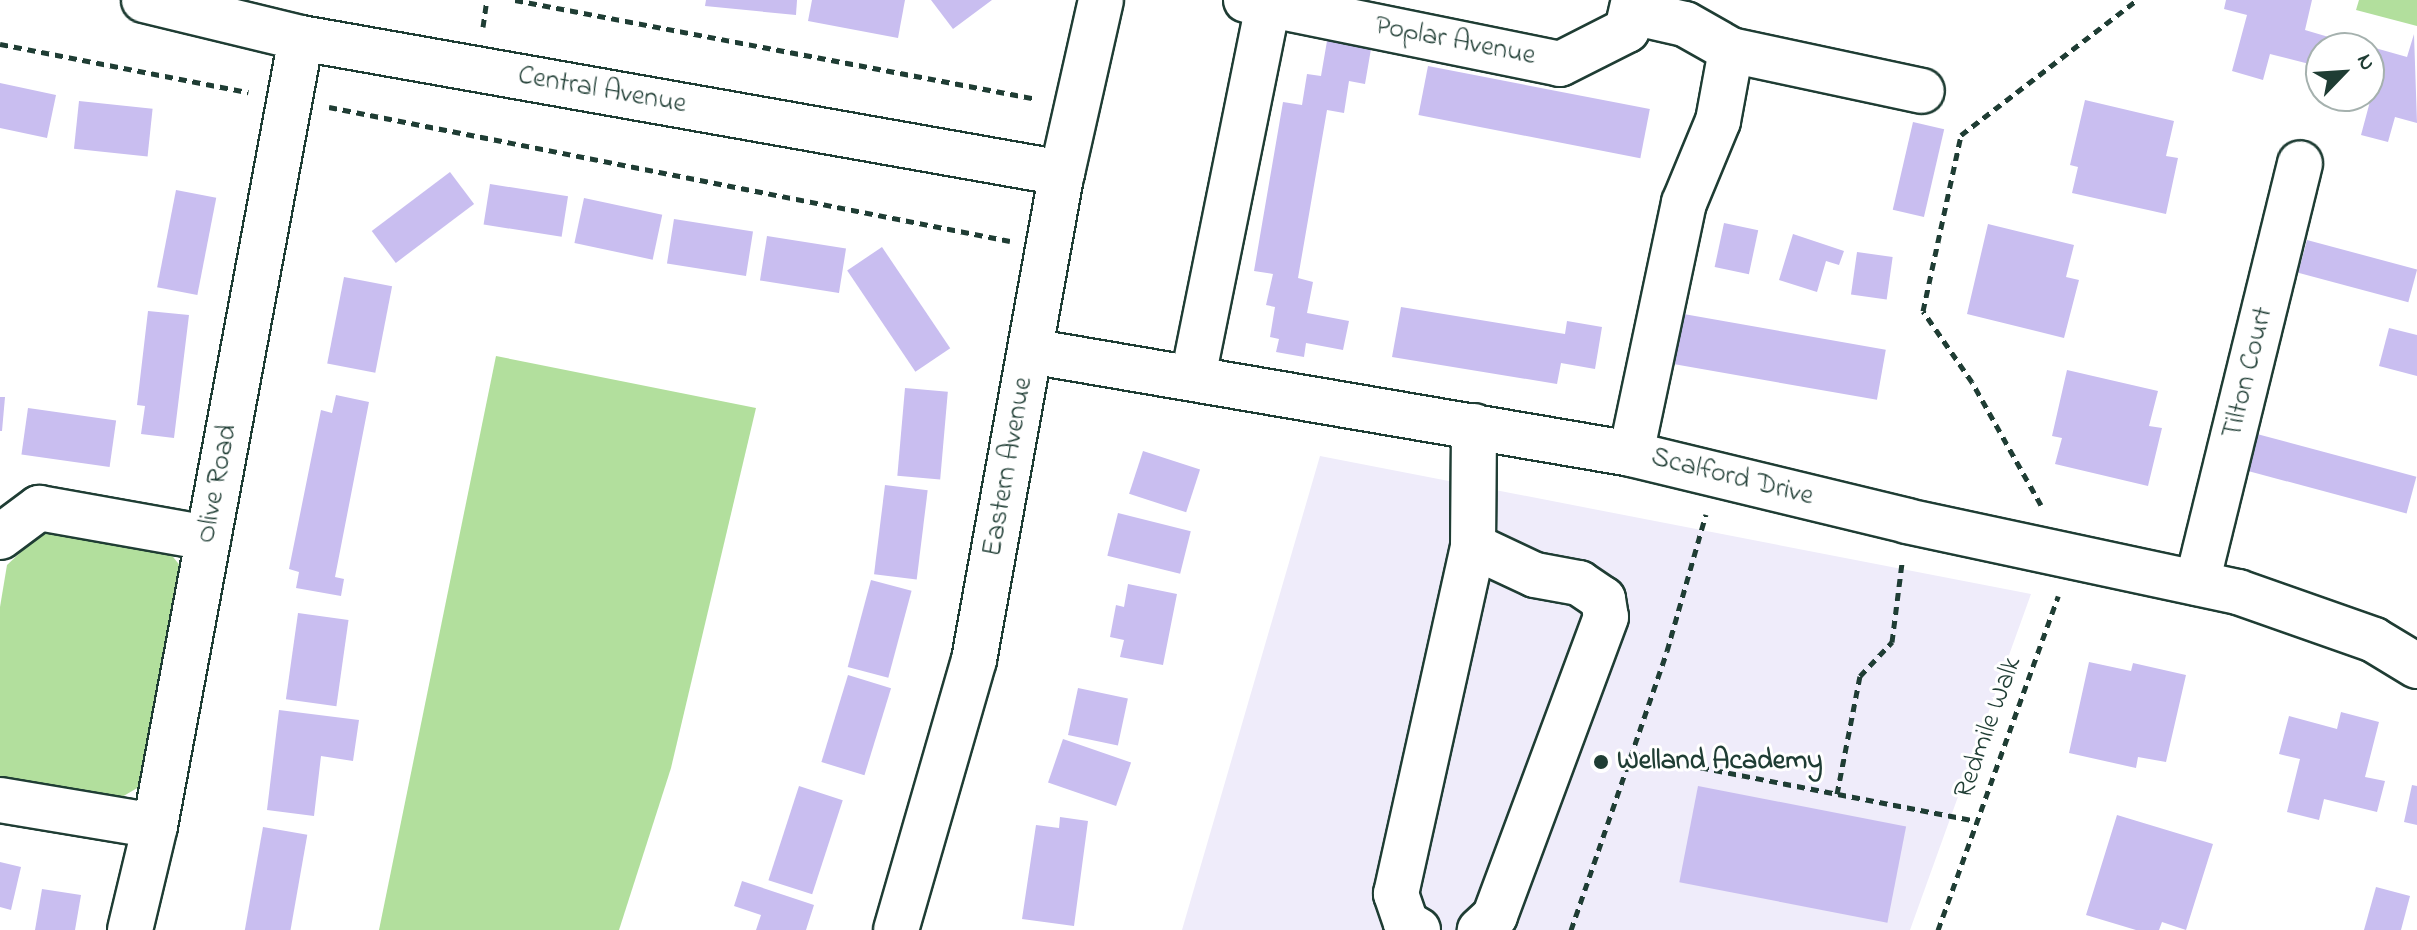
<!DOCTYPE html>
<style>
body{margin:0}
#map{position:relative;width:2417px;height:930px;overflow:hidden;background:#fff;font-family:"Indie Flower",sans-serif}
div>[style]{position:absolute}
.built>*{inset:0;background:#efecfa}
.green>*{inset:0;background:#b2df9d}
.building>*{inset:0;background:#c9bef0;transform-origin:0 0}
.path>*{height:5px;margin-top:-2.5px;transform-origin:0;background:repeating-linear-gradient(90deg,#1f3d34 0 8px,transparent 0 14px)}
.roads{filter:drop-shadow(2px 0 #1f3d34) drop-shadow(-2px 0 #1f3d34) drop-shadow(0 2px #1f3d34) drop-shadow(0 -2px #1f3d34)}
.minor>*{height:44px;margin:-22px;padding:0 22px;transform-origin:22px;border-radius:22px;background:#fff}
.dots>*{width:22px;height:22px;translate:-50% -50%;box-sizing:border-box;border:4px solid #fff;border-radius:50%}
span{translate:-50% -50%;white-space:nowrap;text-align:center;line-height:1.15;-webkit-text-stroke:6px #fff;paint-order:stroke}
.street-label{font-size:28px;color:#1f3d34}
.poi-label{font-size:28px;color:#1f3d34;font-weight:700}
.left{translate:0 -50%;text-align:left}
.north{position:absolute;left:2305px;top:32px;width:80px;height:80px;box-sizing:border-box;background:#fff;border:2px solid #a5b1ae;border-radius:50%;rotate:65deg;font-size:22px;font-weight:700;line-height:32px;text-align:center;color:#1f3d34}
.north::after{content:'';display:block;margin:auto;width:28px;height:36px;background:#1f3d34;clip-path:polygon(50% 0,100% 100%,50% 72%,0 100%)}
</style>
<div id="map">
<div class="built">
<div style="clip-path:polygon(1320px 456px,2031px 594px,1910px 930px,1182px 930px)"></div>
</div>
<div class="green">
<div style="clip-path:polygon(2359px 0,2417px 0,2417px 26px,2356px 10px)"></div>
<div style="clip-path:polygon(496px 356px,756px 408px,671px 768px,619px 930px,379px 930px)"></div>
<div style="clip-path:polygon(59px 527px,165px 547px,186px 573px,157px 766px,139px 787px,115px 801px,0 781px,0 607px,7px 565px,38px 536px)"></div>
</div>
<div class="building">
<div style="clip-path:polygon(706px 0,797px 0,796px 15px,705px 6px)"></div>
<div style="clip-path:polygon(812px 0,905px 0,898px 38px,808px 21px)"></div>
<div style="clip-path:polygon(931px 0,992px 0,953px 29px)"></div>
<div style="clip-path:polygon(2226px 0,2312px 0,2305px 30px,2332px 38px,2329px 48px,2321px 48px,2321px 67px,2270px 54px,2263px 80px,2232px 71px,2247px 15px,2224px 9px)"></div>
<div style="clip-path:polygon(2414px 34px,2417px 123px,2395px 117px,2388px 142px,2361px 135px,2376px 79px,2369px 77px,2369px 48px,2360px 48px,2361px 44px,2407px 57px)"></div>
<div style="clip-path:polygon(1327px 41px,1371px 49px,1365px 84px,1349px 81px,1344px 113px,1327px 110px,1298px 278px,1313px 282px,1307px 313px,1349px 321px,1343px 350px,1306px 343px,1304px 357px,1276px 352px,1279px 339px,1270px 337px,1275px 307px,1266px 305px,1273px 274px,1254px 271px,1283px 102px,1302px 105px,1307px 74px,1321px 76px)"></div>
<div style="left:1428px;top:66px;width:226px;height:50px;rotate:11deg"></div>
<div style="clip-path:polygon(0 83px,56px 95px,47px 138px,0 128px)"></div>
<div style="clip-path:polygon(2085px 100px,2174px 121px,2166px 156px,2178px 158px,2166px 214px,2072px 193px,2078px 167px,2070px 165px)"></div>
<div style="left:79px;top:101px;width:74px;height:48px;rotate:6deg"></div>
<div style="left:1913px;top:122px;width:32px;height:90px;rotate:13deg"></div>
<div style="left:450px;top:172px;width:40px;height:98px;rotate:53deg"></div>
<div style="left:490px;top:184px;width:79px;height:41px;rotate:9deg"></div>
<div style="left:176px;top:190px;width:41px;height:99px;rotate:11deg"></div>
<div style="left:584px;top:198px;width:80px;height:46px;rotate:12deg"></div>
<div style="left:674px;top:219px;width:80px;height:45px;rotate:9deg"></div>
<div style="left:1724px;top:223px;width:35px;height:45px;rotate:12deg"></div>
<div style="clip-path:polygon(1988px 224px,2074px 245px,2066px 277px,2079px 280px,2064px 338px,1967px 314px)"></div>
<div style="clip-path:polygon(1793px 234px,1844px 251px,1839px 265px,1826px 261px,1817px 292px,1779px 280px)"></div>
<div style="left:767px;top:236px;width:80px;height:45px;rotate:9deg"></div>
<div style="left:2307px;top:240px;width:114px;height:34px;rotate:15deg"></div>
<div style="left:882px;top:247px;width:122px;height:42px;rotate:56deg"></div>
<div style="left:1857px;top:252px;width:36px;height:43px;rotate:8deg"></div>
<div style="left:344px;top:277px;width:49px;height:88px;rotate:11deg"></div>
<div style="clip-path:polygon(1401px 307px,1565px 334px,1567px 321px,1602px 327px,1595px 369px,1561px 363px,1557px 384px,1392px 357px)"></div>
<div style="clip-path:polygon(148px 311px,189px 315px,174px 438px,141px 434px,145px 406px,137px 405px)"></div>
<div style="left:1678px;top:313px;width:211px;height:51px;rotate:10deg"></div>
<div style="clip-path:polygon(2389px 328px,2417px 335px,2417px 376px,2379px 366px)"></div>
<div style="clip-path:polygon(2067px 370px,2158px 391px,2149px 426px,2162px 428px,2148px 486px,2055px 464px,2062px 438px,2052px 436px)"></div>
<div style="left:905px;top:388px;width:43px;height:88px;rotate:5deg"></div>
<div style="clip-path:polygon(336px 395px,369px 402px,335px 577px,344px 579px,341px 596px,296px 588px,299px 572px,289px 569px,321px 410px,332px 413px)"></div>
<div style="clip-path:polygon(0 397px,5px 397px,2px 431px,0 431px)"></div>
<div style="left:28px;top:408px;width:89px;height:47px;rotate:8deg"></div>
<div style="left:2257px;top:434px;width:165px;height:38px;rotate:15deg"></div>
<div style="left:1143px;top:451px;width:60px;height:45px;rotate:18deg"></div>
<div style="left:885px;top:485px;width:43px;height:90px;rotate:7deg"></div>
<div style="left:1118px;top:513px;width:75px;height:44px;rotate:14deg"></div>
<div style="left:871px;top:580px;width:42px;height:90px;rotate:15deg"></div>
<div style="clip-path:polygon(1128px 584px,1177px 594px,1163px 665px,1120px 657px,1124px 640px,1110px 637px,1116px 605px,1124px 607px)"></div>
<div style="left:298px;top:613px;width:51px;height:87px;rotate:8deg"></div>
<div style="clip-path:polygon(2089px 662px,2131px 671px,2133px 663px,2186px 675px,2166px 762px,2138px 757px,2136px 768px,2069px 753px)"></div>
<div style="left:848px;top:675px;width:45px;height:91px;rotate:17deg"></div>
<div style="left:1078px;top:688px;width:51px;height:48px;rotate:12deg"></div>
<div style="clip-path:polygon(279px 710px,359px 720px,353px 761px,321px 756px,314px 816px,267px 810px)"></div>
<div style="clip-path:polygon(2341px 712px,2379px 722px,2365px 777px,2385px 781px,2377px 812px,2324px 799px,2319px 820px,2287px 812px,2300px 759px,2279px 754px,2289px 716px,2337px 729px)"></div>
<div style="left:1063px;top:739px;width:72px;height:46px;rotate:19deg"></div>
<div style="clip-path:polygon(2412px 785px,2417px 786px,2417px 825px,2404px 822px)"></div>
<div style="left:799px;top:786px;width:46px;height:99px;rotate:18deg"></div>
<div style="left:1698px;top:786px;width:212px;height:98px;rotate:11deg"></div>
<div style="clip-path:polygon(2117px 815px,2213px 844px,2186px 930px,2162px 922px,2159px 930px,2136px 930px,2086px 915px)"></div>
<div style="clip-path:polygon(1060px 817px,1088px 821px,1074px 926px,1022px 919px,1036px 825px,1059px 828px)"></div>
<div style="left:263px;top:827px;width:45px;height:105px;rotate:10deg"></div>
<div style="clip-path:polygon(0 862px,21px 867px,11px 910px,0 907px)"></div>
<div style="clip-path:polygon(742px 881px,814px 905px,806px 930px,756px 930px,761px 915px,734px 906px)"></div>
<div style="clip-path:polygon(2376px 887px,2410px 896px,2401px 930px,2364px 930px)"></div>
<div style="clip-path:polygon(42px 889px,81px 895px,75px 930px,35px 930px)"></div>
</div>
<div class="path">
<div style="left:515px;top:0;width:531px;rotate:10.74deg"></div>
<div style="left:483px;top:27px;width:27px;rotate:-82deg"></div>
<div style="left:0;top:44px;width:253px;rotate:11deg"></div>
<div style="left:329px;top:107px;width:694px;rotate:11.13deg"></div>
<div style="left:2041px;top:505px;width:141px;rotate:-119.3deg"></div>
<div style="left:1972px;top:382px;width:86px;rotate:-124.6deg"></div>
<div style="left:1923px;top:311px;width:180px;rotate:-77.8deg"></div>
<div style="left:1961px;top:135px;width:222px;rotate:-37.5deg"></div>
<div style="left:1632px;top:754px;width:350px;rotate:11deg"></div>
<div style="left:1837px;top:794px;width:120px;rotate:-79deg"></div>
<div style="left:1860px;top:676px;width:47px;rotate:-46.7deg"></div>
<div style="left:1892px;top:642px;width:80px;rotate:-82.8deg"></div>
<div style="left:1571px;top:930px;width:295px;rotate:-71deg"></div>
<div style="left:1667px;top:651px;width:142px;rotate:-74.1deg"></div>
<div style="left:1938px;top:930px;width:355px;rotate:-70.2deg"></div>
</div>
<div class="roads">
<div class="minor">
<div style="left:144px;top:0;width:162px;rotate:13.6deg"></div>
<div style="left:301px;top:38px;width:773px;rotate:10.06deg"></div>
<div style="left:1246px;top:0;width:320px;rotate:11.5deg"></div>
<div style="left:1560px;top:64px;width:75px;rotate:-26.9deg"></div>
<div style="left:1627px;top:30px;width:31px;rotate:-77deg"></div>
<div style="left:1632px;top:12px;width:54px;rotate:12.8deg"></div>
<div style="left:1685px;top:24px;width:53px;rotate:29.5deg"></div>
<div style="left:1030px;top:351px;width:610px;rotate:9.72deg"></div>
<div style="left:1631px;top:454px;width:284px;rotate:13.6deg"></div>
<div style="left:1907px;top:521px;width:339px;rotate:12.1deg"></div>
<div style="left:2238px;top:592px;width:144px;rotate:19.4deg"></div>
<div style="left:2374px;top:640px;width:50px;rotate:31.2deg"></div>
<div style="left:1193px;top:377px;width:379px;rotate:-78.6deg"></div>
<div style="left:1631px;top:454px;width:257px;rotate:-78.1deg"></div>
<div style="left:1684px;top:203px;width:89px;rotate:-67.5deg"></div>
<div style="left:1718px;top:121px;width:72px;rotate:-79.6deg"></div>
<div style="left:1731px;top:50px;width:195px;rotate:12.1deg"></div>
<div style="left:0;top:537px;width:49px;rotate:-36.6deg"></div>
<div style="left:39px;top:508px;width:172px;rotate:10.1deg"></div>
<div style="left:1473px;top:546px;width:68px;rotate:25.1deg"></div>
<div style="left:1535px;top:575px;width:45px;rotate:10.3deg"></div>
<div style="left:1579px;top:583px;width:29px;rotate:34deg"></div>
<div style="left:1603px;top:599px;width:18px;rotate:81deg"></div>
<div style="left:1606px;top:617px;width:319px;rotate:110.4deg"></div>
<div style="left:1495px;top:916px;width:21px;rotate:137deg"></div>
<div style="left:2197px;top:583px;width:432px;rotate:-76.2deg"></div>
<div style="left:0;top:800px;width:157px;rotate:9.5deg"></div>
<div style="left:130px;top:930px;width:107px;rotate:-76.5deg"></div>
<div style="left:155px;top:826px;width:801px;rotate:-79.5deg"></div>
<div style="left:896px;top:930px;width:281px;rotate:-73.9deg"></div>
<div style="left:974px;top:660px;width:495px;rotate:-79.8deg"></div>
<div style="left:1062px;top:173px;width:177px;rotate:-77.3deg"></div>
<div style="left:1418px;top:930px;width:14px;rotate:-150deg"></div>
<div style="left:1406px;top:923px;width:31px;rotate:-109deg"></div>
<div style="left:1396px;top:894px;width:356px;rotate:-77.5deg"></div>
<div style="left:1473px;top:546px;width:120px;rotate:-89.5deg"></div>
</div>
</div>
<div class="dots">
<div style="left:1601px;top:762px;background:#1f3d34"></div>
</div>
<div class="street-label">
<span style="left:1455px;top:42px;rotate:11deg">Poplar Avenue</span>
<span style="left:602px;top:91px;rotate:10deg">Central Avenue</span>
<span style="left:2249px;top:373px;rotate:-76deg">Tilton Court</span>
<span style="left:1009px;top:467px;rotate:-80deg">Eastern Avenue</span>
<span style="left:1732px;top:478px;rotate:14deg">Scalford Drive</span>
<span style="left:218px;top:484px;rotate:-79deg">Olive Road</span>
<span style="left:1989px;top:728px;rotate:-70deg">Redmile Walk</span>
</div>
<div class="poi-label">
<span class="left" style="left:1617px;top:762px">Welland Academy</span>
</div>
<div class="north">N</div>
</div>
